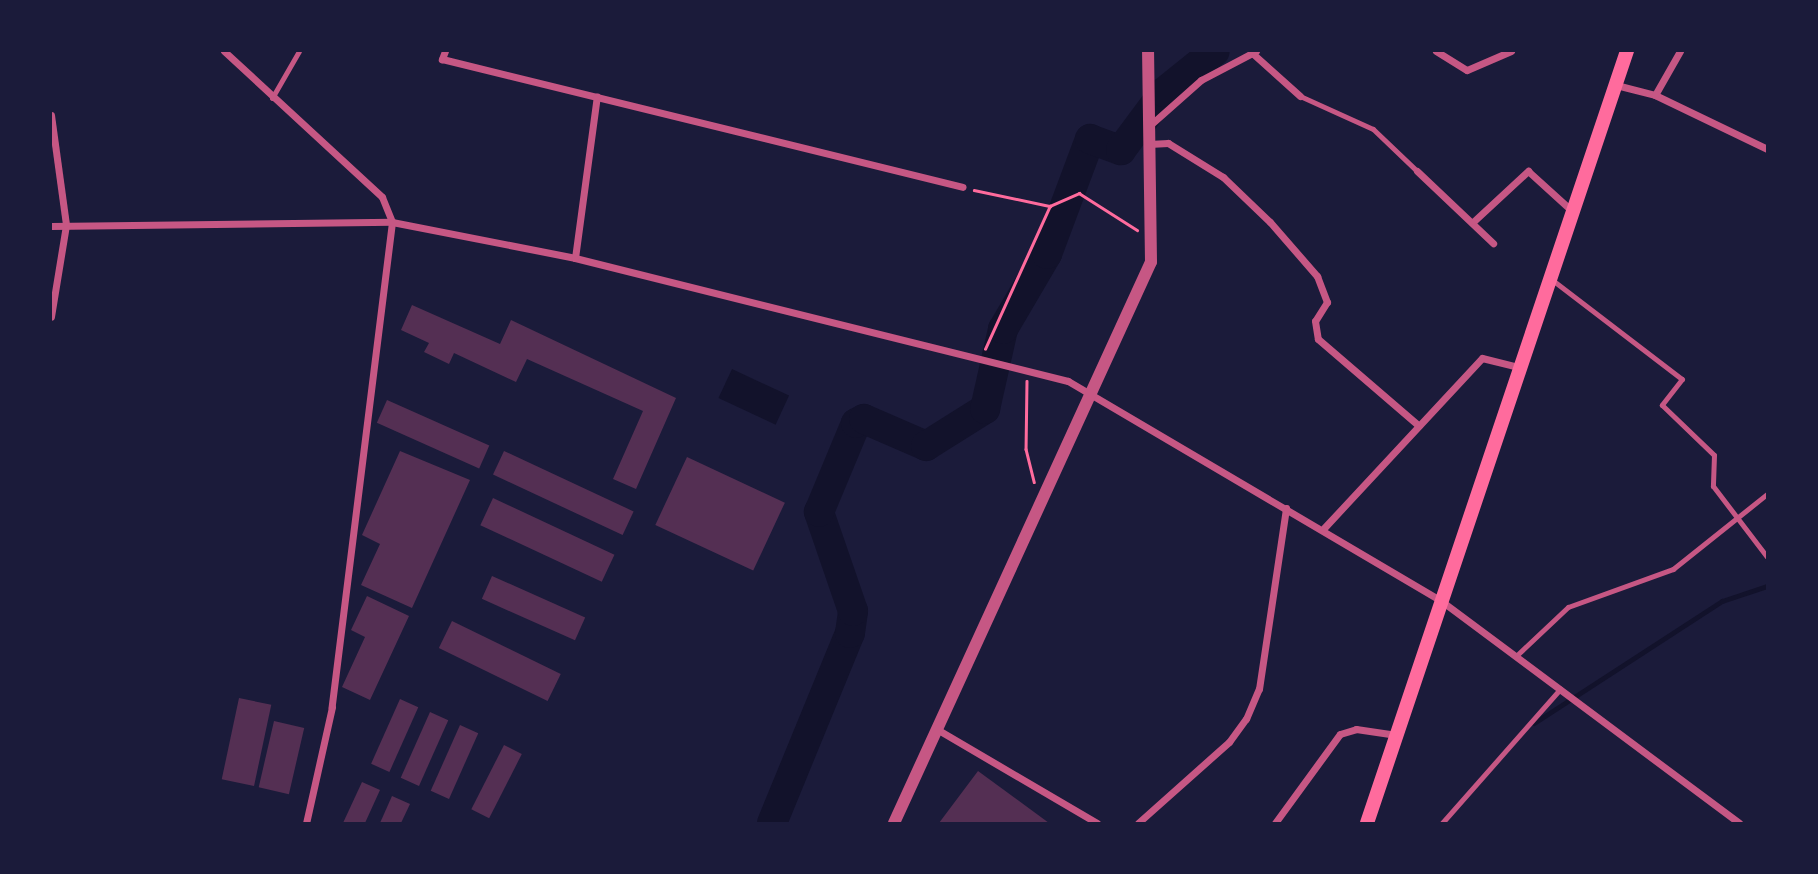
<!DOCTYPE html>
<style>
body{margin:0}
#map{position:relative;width:1818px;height:874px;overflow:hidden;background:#1b1b3a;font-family:Arial,sans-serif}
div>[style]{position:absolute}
.water>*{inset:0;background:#12122b;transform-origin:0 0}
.stream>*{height:5px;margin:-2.5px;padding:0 2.5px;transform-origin:2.5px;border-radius:2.5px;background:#12122b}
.river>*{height:30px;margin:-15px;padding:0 15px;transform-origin:15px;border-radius:15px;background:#12122b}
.building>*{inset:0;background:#542f53;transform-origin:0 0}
.path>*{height:2.5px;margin:-1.25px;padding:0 1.25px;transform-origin:1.25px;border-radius:1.25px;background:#ff6b9d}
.service>*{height:5px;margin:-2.5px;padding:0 2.5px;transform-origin:2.5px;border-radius:2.5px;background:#c65784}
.minor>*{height:7px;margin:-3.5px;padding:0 3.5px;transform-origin:3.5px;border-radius:3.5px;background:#c65784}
.tertiary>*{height:12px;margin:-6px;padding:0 6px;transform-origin:6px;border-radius:6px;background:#c65784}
.secondary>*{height:14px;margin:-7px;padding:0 7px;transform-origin:7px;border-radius:7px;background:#ff6b9d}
span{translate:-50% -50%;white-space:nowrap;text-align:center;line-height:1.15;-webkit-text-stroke:6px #1b1b3a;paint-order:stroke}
.frame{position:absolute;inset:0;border:52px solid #1b1b3a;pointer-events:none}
</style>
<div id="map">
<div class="water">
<div style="left:732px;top:369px;width:63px;height:32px;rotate:25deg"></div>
</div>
<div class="stream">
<div style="left:1534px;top:723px;width:224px;rotate:-33deg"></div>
<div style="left:1722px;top:601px;width:47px;rotate:-18.4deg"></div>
</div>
<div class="river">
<div style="left:772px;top:823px;width:205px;rotate:-67.7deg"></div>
<div style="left:850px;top:633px;width:22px;rotate:-82deg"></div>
<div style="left:853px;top:611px;width:105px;rotate:-109deg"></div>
<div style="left:819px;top:512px;width:96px;rotate:-67.4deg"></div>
<div style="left:856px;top:423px;width:9px;rotate:-27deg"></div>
<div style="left:864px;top:419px;width:68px;rotate:23.5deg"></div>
<div style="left:926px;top:446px;width:70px;rotate:-32.1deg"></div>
<div style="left:985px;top:409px;width:82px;rotate:-77.3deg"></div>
<div style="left:1003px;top:329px;width:87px;rotate:-59.6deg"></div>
<div style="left:1047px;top:254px;width:123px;rotate:-69.5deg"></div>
<div style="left:1090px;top:139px;width:33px;rotate:20deg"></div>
<div style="left:1121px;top:150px;width:72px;rotate:-53.4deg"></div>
<div style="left:1164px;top:92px;width:65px;rotate:-38.8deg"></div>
</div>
<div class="building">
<div style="clip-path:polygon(412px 305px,500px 344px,511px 320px,676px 398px,636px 489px,613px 479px,643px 411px,527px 359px,516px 382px,454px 353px,449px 364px,424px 352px,429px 343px,401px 330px)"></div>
<div style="left:387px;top:400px;width:112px;height:25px;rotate:24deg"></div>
<div style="clip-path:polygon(400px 451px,470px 480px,412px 608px,361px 585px,380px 544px,362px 535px)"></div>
<div style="left:504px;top:451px;width:143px;height:26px;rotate:25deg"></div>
<div style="left:687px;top:457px;width:108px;height:75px;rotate:25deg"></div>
<div style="left:493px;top:498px;width:134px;height:30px;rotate:25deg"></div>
<div style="left:492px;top:576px;width:102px;height:25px;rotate:24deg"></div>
<div style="clip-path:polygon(367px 596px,409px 616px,370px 700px,342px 687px,365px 637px,351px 630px)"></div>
<div style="left:452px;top:621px;width:121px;height:30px;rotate:26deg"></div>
<div style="left:239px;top:698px;width:33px;height:83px;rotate:12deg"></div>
<div style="left:400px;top:699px;width:20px;height:71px;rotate:24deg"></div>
<div style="left:430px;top:712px;width:20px;height:72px;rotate:24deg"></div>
<div style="left:274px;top:721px;width:31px;height:68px;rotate:13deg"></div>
<div style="left:460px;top:725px;width:20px;height:72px;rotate:24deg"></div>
<div style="left:504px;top:745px;width:20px;height:72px;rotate:27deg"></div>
<div style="clip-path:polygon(978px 771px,1049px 823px,939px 823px)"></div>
<div style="clip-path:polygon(362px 782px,380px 790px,365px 823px,343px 823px)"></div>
<div style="clip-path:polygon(392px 796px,410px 804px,401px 823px,380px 823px)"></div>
</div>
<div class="path">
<div style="left:974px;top:190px;width:78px;rotate:11.9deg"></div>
<div style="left:1050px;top:206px;width:32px;rotate:-24deg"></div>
<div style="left:1079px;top:193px;width:69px;rotate:32.5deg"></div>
<div style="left:985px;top:349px;width:157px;rotate:-65.6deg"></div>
<div style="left:1027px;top:381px;width:68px;rotate:90.8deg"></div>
<div style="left:1026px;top:449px;width:34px;rotate:76deg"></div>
</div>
<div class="service">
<div style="left:1300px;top:96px;width:80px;rotate:24.3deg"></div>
<div style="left:1373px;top:129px;width:61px;rotate:43.7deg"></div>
<div style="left:272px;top:98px;width:54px;rotate:-60.1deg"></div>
<div style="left:1551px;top:279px;width:165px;rotate:37.4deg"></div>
<div style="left:1682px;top:379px;width:33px;rotate:128deg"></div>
<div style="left:1662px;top:405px;width:72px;rotate:43.9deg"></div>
<div style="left:1714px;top:455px;width:31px;rotate:92deg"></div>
<div style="left:1713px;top:486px;width:89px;rotate:52.7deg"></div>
<div style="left:1517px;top:655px;width:70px;rotate:-43.3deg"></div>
<div style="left:1568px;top:607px;width:112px;rotate:-19.9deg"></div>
<div style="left:1673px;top:569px;width:120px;rotate:-38.6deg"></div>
<div style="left:1442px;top:823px;width:179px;rotate:-48.6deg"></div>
</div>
<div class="minor">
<div style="left:224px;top:51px;width:215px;rotate:42.7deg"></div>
<div style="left:382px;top:197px;width:27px;rotate:68deg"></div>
<div style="left:392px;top:222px;width:489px;rotate:97.1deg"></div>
<div style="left:332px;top:707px;width:119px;rotate:102.6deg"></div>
<div style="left:445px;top:51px;width:9px;rotate:111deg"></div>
<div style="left:442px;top:59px;width:536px;rotate:13.8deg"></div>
<div style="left:1436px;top:51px;width:36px;rotate:32deg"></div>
<div style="left:1467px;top:70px;width:48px;rotate:-23.4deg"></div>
<div style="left:1251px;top:52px;width:66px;rotate:41.9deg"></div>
<div style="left:1616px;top:85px;width:40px;rotate:14.4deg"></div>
<div style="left:1655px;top:95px;width:124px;rotate:25.7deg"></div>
<div style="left:1655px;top:95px;width:51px;rotate:-60.4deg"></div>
<div style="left:51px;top:115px;width:111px;rotate:82.2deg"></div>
<div style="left:66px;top:225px;width:93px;rotate:99.3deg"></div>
<div style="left:1148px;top:127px;width:71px;rotate:-41.6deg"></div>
<div style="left:1201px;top:80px;width:62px;rotate:-27.8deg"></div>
<div style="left:1149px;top:144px;width:19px;rotate:-3deg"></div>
<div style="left:1168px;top:143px;width:65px;rotate:31.7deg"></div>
<div style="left:1223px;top:177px;width:65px;rotate:43.8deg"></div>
<div style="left:1270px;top:222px;width:72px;rotate:49deg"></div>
<div style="left:1317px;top:276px;width:28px;rotate:69deg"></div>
<div style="left:1327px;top:302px;width:22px;rotate:122deg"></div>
<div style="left:1315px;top:321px;width:18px;rotate:81deg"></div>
<div style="left:1318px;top:339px;width:133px;rotate:40.7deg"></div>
<div style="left:1417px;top:171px;width:105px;rotate:43.5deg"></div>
<div style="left:1474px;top:221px;width:74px;rotate:-42.8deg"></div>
<div style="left:1528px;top:171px;width:59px;rotate:42.3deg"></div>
<div style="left:51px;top:226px;width:341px;rotate:-0.7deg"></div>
<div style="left:392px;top:222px;width:187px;rotate:11.1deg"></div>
<div style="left:575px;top:258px;width:508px;rotate:14.01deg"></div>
<div style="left:1068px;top:381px;width:432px;rotate:30.5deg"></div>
<div style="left:1440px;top:600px;width:373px;rotate:36.7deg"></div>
<div style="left:575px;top:258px;width:163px;rotate:-82.3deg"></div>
<div style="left:1324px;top:528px;width:232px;rotate:-47.1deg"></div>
<div style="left:1482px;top:358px;width:38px;rotate:14deg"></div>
<div style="left:940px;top:731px;width:182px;rotate:30.4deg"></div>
<div style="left:1138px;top:823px;width:122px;rotate:-41.7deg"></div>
<div style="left:1229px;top:742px;width:29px;rotate:-54deg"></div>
<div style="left:1246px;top:719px;width:33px;rotate:-67deg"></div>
<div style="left:1259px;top:689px;width:183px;rotate:-81.5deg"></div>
<div style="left:1275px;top:823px;width:110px;rotate:-53.9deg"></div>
<div style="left:1340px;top:734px;width:17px;rotate:-17deg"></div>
<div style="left:1356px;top:729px;width:41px;rotate:8.3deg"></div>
</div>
<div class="tertiary">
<div style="left:894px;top:823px;width:617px;rotate:-65.39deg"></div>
<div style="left:1151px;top:262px;width:211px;rotate:-90.8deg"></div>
</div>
<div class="secondary">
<div style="left:1367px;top:823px;width:815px;rotate:-71.39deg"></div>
</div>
<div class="frame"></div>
</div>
